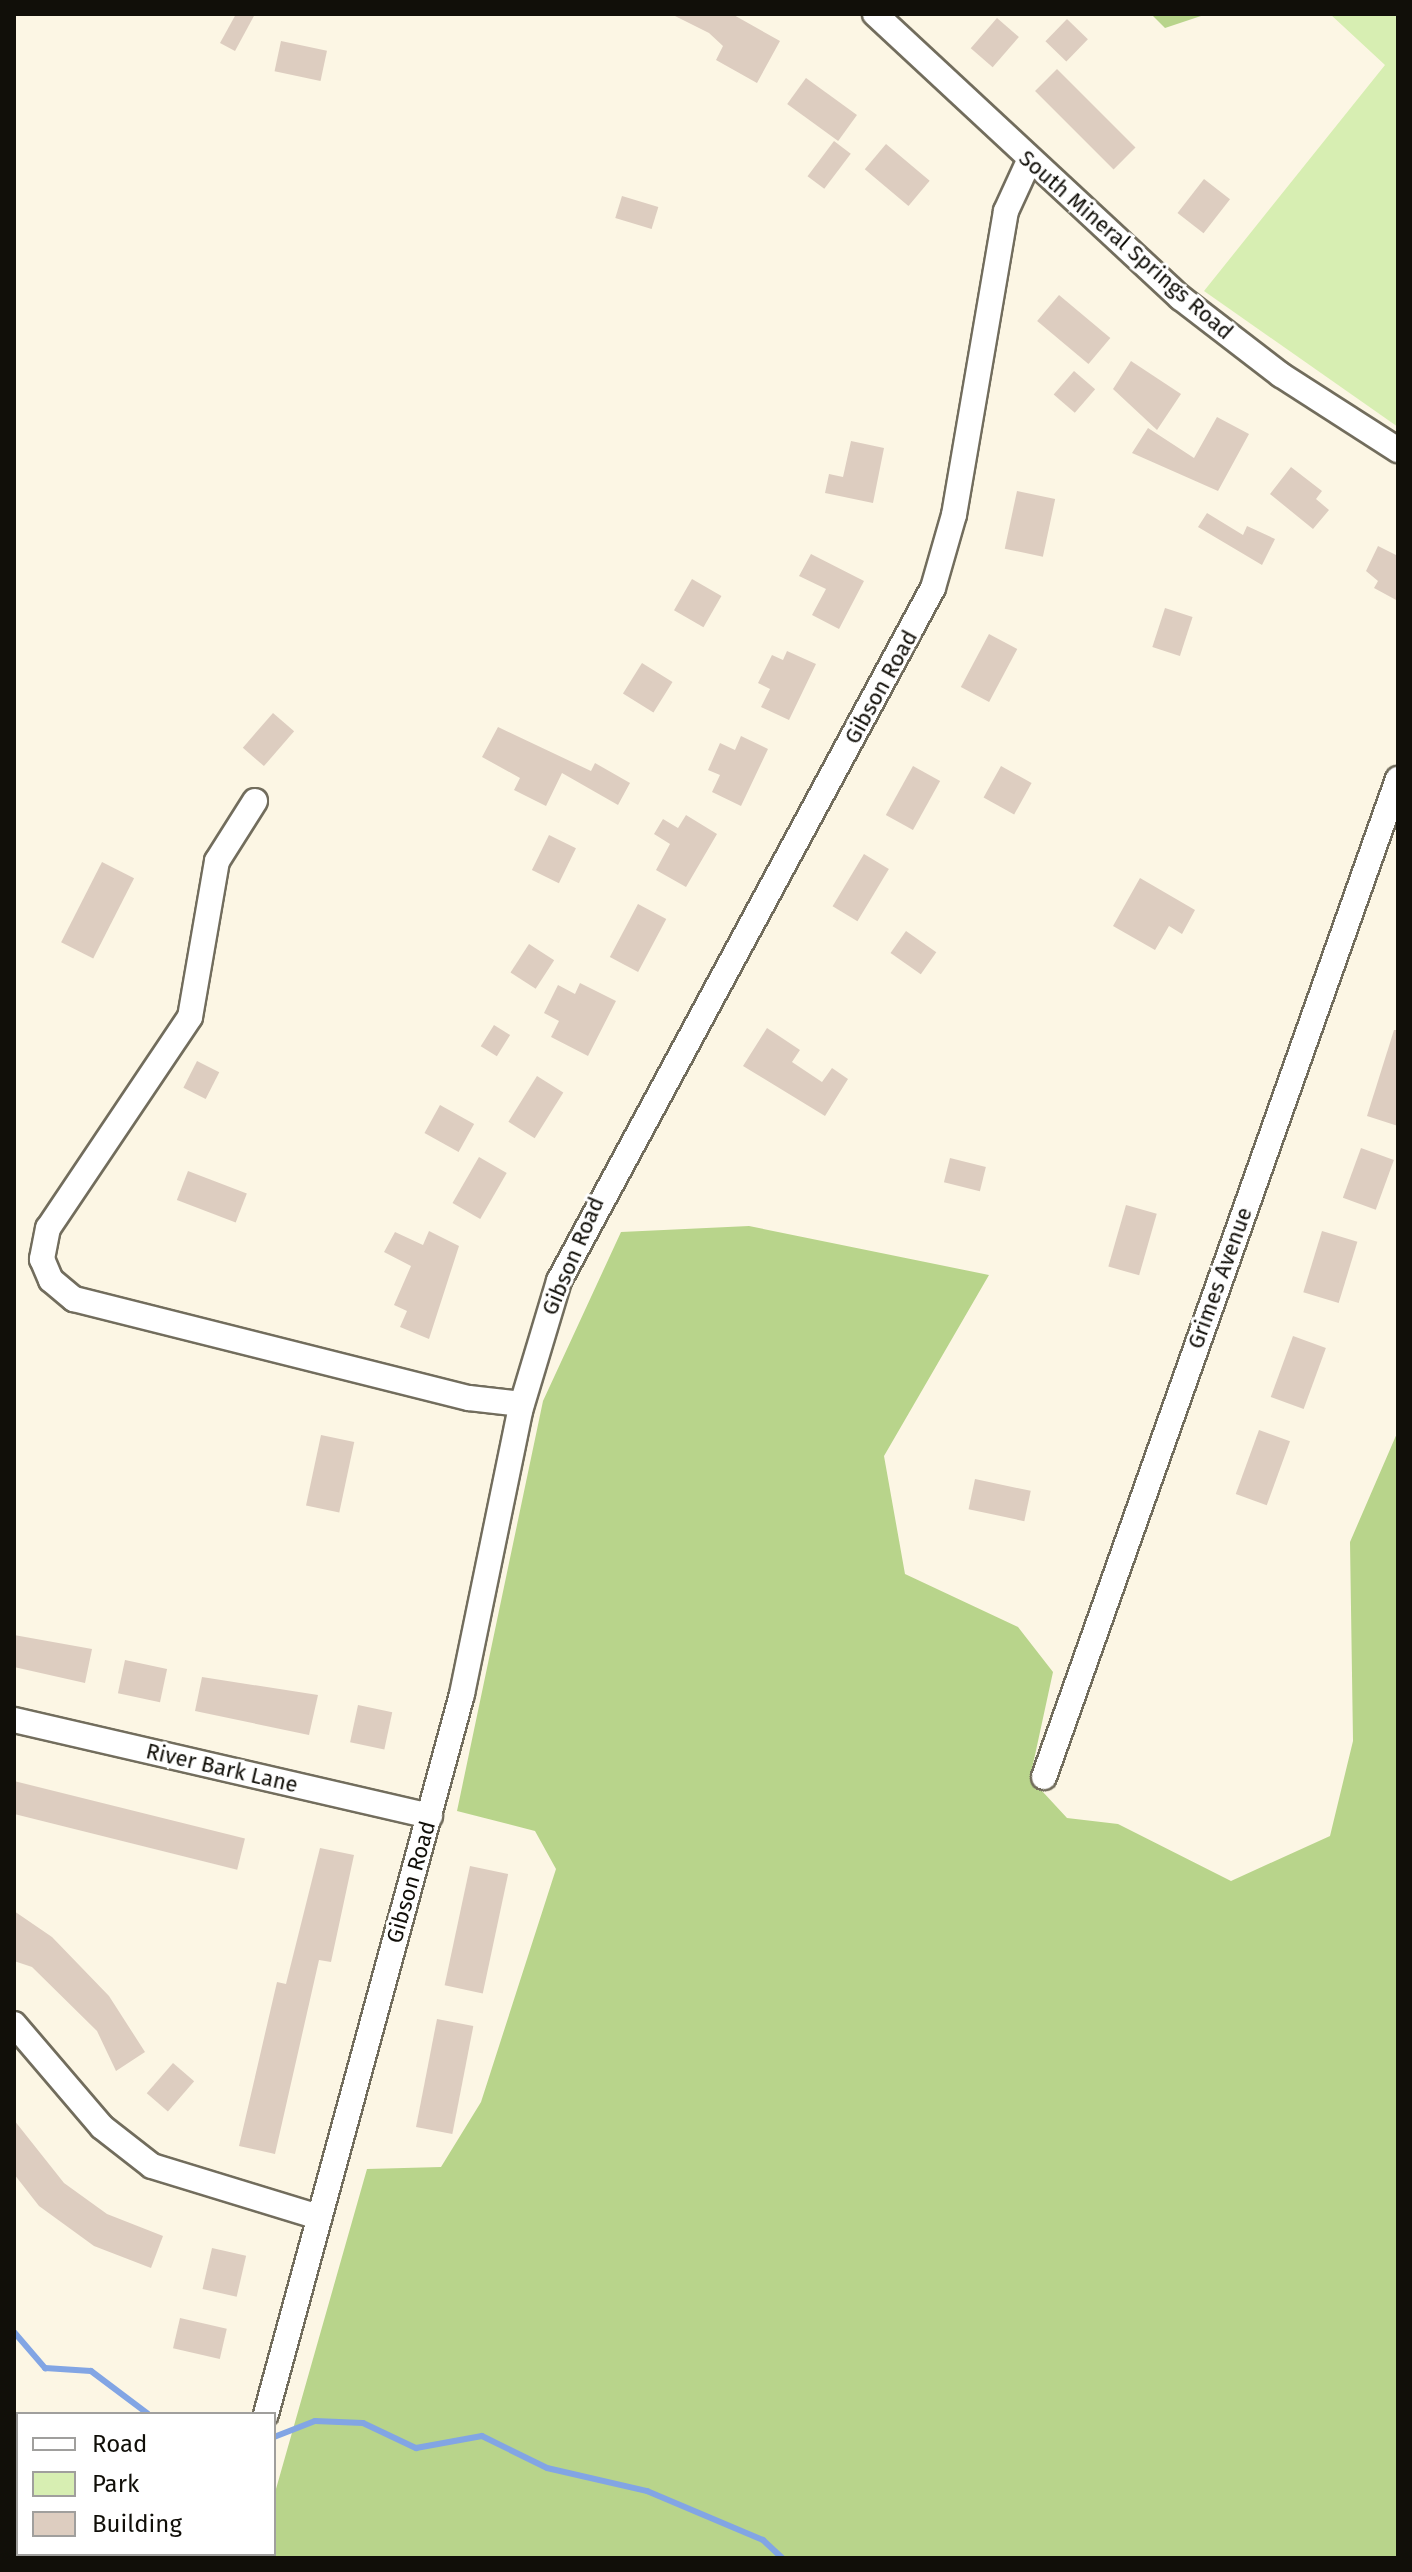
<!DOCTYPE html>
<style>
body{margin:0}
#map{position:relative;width:1412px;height:2572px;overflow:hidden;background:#fcf6e4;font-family:"Fira Sans",sans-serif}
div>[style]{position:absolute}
.green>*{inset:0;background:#d7eeb2}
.forest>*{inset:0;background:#b8d48b}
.stream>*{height:6px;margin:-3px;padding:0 3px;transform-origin:3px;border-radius:3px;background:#82a5e4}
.building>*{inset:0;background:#ddcdc0;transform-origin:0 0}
.roads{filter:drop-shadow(2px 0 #726d5d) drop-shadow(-2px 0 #726d5d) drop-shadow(0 2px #726d5d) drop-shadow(0 -2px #726d5d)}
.minor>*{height:24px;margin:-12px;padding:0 12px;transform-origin:12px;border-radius:12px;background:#fff}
span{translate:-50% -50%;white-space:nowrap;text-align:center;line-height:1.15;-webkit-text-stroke:6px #fff;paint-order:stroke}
.street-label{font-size:22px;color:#110f09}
.frame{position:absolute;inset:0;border:16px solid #110f09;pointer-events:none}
.legend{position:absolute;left:16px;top:2412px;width:260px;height:144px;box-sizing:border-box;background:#fff;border:2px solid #a09f9d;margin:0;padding:10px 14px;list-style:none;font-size:24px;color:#110f09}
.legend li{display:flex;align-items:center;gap:16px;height:40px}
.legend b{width:40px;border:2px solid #a09f9d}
</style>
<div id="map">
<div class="green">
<div style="clip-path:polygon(1330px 14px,1398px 14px,1398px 427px,1204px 291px,1385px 65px)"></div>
</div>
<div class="forest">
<div style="clip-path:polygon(1151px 14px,1207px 14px,1165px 28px)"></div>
<div style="clip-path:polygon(749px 1226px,989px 1275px,884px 1456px,905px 1574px,1018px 1627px,1053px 1672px,1030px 1778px,1067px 1818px,1118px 1824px,1231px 1881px,1330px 1836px,1353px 1741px,1350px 1542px,1398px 1431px,1398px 2558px,257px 2558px,274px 2554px,274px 2496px,367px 2169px,441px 2167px,481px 2102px,556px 1869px,535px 1831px,457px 1811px,543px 1401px,621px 1232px)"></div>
</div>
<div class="stream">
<div style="left:14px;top:2332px;width:48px;rotate:49.3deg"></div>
<div style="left:45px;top:2368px;width:46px;rotate:3.7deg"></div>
<div style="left:91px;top:2371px;width:71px;rotate:37deg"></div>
<div style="left:274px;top:2437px;width:44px;rotate:-21.3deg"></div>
<div style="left:315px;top:2421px;width:48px;rotate:2.4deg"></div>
<div style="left:363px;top:2423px;width:59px;rotate:25.3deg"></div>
<div style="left:416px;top:2448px;width:67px;rotate:-10.3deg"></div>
<div style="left:482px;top:2436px;width:72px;rotate:26.2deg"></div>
<div style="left:547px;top:2468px;width:103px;rotate:13deg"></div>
<div style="left:647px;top:2491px;width:126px;rotate:22.9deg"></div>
<div style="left:763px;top:2540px;width:26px;rotate:43deg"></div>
</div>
<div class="building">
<div style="clip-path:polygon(236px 14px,255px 14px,235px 51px,220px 43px)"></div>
<div style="clip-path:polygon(671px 14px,732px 14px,780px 41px,757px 83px,716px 60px,723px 46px,709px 33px)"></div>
<div style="left:997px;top:18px;width:29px;height:40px;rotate:41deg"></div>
<div style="left:1067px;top:19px;width:29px;height:31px;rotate:44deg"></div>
<div style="left:281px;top:41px;width:47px;height:31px;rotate:12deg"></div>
<div style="left:1057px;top:69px;width:111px;height:31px;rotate:45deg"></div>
<div style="left:806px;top:78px;width:63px;height:32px;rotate:36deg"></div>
<div style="left:834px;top:141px;width:21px;height:44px;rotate:37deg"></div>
<div style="left:886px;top:144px;width:57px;height:33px;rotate:40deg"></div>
<div style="left:1204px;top:179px;width:33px;height:43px;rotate:38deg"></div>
<div style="left:622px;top:196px;width:38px;height:23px;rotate:17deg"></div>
<div style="left:1059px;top:295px;width:67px;height:34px;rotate:40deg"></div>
<div style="clip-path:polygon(1131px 361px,1181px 394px,1157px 430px,1113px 389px)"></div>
<div style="left:1074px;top:371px;width:28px;height:31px;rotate:41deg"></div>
<div style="clip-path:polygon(1217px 417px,1249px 434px,1218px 491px,1132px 453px,1148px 428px,1194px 458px)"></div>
<div style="clip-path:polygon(851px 441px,884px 448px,873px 503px,825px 493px,829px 474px,843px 477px)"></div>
<div style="clip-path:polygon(1291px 467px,1322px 491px,1316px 499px,1329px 510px,1313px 529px,1270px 494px)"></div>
<div style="left:1017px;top:491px;width:39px;height:59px;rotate:12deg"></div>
<div style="clip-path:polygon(1207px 513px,1243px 535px,1247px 526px,1275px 539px,1262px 565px,1198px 527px)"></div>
<div style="clip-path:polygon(1378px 546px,1398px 556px,1398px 601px,1374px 588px,1378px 581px,1366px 571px)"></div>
<div style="clip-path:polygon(811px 554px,864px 581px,839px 629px,812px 615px,826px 589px,799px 576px)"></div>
<div style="left:692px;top:579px;width:34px;height:36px;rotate:30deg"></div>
<div style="left:1165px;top:608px;width:29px;height:41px;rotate:18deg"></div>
<div style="left:989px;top:634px;width:32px;height:60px;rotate:28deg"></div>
<div style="clip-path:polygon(787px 651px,816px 664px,789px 720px,761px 707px,770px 689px,758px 683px,772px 655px,783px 660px)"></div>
<div style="left:642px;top:663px;width:36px;height:36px;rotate:32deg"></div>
<div style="left:273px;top:713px;width:28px;height:46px;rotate:41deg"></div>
<div style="clip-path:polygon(498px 727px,591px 771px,595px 763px,630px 783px,618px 805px,562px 773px,546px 806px,514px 790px,520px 778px,482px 757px)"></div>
<div style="clip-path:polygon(741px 736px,768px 749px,741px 806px,712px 792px,720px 775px,708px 770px,720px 743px,735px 750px)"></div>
<div style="left:913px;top:766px;width:31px;height:56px;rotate:29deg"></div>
<div style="left:1001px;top:766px;width:35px;height:36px;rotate:29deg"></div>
<div style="clip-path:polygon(686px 815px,717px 834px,686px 887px,656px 870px,670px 844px,654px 834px,663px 819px,678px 828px)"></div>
<div style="left:549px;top:835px;width:30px;height:39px;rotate:26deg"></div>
<div style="left:864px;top:854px;width:29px;height:61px;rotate:31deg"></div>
<div style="left:102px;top:862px;width:36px;height:90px;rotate:27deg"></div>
<div style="clip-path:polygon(1140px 878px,1195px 910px,1182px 934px,1169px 926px,1155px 950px,1113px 926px)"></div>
<div style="left:638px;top:904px;width:32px;height:60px;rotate:28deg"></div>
<div style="left:906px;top:931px;width:37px;height:27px;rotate:35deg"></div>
<div style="left:529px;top:944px;width:30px;height:34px;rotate:33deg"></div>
<div style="clip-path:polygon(580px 983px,616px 1001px,588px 1056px,551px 1037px,559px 1021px,544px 1013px,558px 985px,575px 994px)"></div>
<div style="left:494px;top:1025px;width:19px;height:25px;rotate:32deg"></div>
<div style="clip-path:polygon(767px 1028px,800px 1050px,792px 1062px,822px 1082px,832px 1068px,848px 1079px,825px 1116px,743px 1066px)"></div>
<div style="clip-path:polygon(1394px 1030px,1398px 1030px,1398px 1126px,1367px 1116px)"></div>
<div style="left:197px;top:1061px;width:25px;height:30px;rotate:27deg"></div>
<div style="left:537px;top:1076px;width:31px;height:54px;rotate:32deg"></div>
<div style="left:440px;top:1105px;width:39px;height:32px;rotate:29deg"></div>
<div style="left:1361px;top:1148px;width:35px;height:53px;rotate:20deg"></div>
<div style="left:479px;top:1157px;width:32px;height:53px;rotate:30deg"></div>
<div style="left:950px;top:1158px;width:37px;height:25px;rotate:14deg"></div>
<div style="left:188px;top:1171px;width:63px;height:31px;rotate:21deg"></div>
<div style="left:1126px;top:1205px;width:32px;height:64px;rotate:16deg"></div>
<div style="clip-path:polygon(429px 1231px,459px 1246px,429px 1339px,400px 1327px,407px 1311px,394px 1305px,411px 1266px,384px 1252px,395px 1232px,423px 1245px)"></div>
<div style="left:1322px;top:1231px;width:37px;height:64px;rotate:17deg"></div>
<div style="left:1293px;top:1336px;width:35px;height:65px;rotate:20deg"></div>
<div style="left:1259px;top:1430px;width:33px;height:68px;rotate:20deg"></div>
<div style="left:321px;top:1435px;width:34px;height:72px;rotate:12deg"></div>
<div style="left:975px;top:1479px;width:57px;height:31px;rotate:12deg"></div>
<div style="clip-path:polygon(14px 1635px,92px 1649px,85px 1683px,14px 1667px)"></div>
<div style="left:125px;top:1660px;width:43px;height:34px;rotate:12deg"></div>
<div style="clip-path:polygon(202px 1677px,318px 1695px,309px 1735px,195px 1711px)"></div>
<div style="left:358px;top:1705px;width:35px;height:38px;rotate:12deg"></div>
<div style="left:14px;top:1781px;width:238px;height:32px;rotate:14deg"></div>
<div style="clip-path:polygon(320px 1848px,354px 1855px,331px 1962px,319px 1960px,275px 2154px,239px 2146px,277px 1982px,286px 1984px)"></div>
<div style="left:470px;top:1866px;width:39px;height:122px;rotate:12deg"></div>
<div style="clip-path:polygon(14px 1911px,52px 1937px,109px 1996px,145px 2052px,116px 2071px,97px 2031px,32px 1967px,14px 1961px)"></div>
<div style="left:437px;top:2019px;width:37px;height:110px;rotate:11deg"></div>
<div style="left:173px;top:2063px;width:28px;height:40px;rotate:41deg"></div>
<div style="clip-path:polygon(14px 2120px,64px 2183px,107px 2214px,163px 2236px,151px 2268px,94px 2246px,39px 2206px,14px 2174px)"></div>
<div style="left:212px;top:2248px;width:35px;height:42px;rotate:13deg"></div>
<div style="left:180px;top:2318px;width:48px;height:31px;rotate:13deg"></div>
</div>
<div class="roads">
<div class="minor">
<div style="left:875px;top:14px;width:417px;rotate:42.9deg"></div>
<div style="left:1181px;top:298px;width:126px;rotate:37.6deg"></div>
<div style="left:1281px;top:375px;width:139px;rotate:32.7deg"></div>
<div style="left:255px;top:801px;width:71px;rotate:122.3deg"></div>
<div style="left:217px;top:861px;width:158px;rotate:99.8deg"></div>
<div style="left:190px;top:1017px;width:254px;rotate:123.9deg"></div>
<div style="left:48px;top:1228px;width:32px;rotate:101deg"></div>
<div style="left:42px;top:1259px;width:23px;rotate:67deg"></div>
<div style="left:51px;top:1280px;width:30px;rotate:40deg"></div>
<div style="left:74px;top:1299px;width:407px;rotate:14.1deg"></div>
<div style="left:469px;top:1398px;width:53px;rotate:6.5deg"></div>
<div style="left:14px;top:1720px;width:427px;rotate:13deg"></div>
<div style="left:1044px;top:1777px;width:1059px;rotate:-70.47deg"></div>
<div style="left:14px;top:2024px;width:135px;rotate:49.5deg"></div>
<div style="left:102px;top:2127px;width:63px;rotate:38deg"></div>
<div style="left:152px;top:2166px;width:175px;rotate:17deg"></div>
<div style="left:266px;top:2414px;width:746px;rotate:-74.77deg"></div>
<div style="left:462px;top:1694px;width:289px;rotate:-78.4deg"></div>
<div style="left:520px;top:1411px;width:136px;rotate:-73.3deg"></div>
<div style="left:559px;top:1281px;width:787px;rotate:-61.65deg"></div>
<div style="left:933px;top:588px;width:76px;rotate:-74deg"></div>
<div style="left:954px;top:515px;width:308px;rotate:-80.3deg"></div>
<div style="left:1006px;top:211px;width:55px;rotate:-65.3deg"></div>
<div style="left:14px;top:2469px;width:4px;rotate:14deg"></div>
<div style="left:226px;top:2558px;width:4px;rotate:-76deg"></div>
</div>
</div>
<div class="street-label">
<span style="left:1126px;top:245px;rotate:41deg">South Mineral Springs Road</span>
<span style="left:881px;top:687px;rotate:-61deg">Gibson Road</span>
<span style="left:573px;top:1256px;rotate:-67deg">Gibson Road</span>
<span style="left:1220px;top:1278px;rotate:-70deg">Grimes Avenue</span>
<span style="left:222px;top:1768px;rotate:13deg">River Bark Lane</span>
<span style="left:411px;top:1882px;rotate:-74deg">Gibson Road</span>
</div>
<div class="frame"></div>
<ul class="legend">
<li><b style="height:10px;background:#fff"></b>Road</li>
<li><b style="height:22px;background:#d7eeb2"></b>Park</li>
<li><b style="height:22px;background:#ddcdc0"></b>Building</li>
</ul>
</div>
